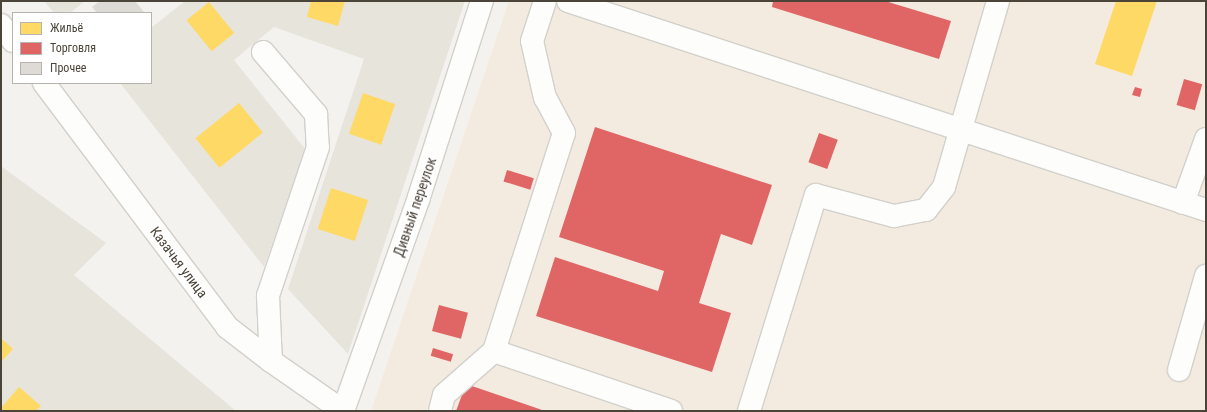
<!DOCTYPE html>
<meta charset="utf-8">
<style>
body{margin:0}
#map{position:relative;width:1207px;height:412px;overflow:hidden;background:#f4f2ee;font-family:"Roboto Condensed",sans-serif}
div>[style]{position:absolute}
.residential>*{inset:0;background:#e7e4dc}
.commercial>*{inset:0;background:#f3ebdf}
.homes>*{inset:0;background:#ffd966;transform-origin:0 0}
.shops>*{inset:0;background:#e06666;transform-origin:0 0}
.building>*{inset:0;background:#dedbd6}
.roads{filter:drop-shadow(1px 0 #d2d0cb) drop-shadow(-1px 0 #d2d0cb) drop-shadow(0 1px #d2d0cb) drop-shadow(0 -1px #d2d0cb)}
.minor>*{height:22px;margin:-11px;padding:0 11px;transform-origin:11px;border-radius:11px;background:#fdfdfc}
span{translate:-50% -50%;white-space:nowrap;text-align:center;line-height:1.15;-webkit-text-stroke:4px #fff;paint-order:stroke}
.street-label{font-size:14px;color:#4b4439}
.frame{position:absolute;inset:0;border:2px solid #4b4439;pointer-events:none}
.legend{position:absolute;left:12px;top:12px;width:140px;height:72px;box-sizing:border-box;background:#fff;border:1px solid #b7b4b0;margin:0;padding:5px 7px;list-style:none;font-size:12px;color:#4b4439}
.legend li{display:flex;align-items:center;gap:8px;height:20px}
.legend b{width:20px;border:1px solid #b7b4b0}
</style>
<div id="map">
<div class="residential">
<div style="clip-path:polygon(44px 1px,85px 1px,70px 13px,54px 13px)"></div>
<div style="clip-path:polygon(185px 1px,465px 1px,348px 354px,288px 289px,364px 59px,274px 27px,234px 60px,306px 150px,264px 267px,120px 83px,151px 83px,151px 28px)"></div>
<div style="clip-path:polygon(1px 166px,106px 243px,74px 275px,236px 411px,1px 411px)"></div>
</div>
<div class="commercial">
<div style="clip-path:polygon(509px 1px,1206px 1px,1206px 411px,371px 411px)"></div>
</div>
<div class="homes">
<div style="clip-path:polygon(311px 1px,345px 1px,338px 26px,307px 17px)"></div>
<div style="clip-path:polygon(1116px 1px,1157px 1px,1132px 76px,1095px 64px)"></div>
<div style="left:209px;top:2px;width:40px;height:29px;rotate:51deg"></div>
<div style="left:363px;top:93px;width:34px;height:43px;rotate:19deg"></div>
<div style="left:239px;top:103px;width:38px;height:56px;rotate:51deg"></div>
<div style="left:331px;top:188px;width:39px;height:43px;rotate:18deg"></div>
<div style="clip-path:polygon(1px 338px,13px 349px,1px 362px)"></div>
<div style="clip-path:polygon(19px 387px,41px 406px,36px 411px,1px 411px,1px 408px)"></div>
</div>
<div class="shops">
<div style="clip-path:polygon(773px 1px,885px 1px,951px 21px,939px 59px,772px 7px)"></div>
<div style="left:1184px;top:79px;width:19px;height:27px;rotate:16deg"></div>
<div style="clip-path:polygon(1135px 87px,1142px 89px,1140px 97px,1132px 95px)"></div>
<div style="clip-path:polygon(595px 127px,772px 185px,752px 245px,721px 234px,699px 303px,731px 313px,712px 372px,536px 316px,555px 257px,658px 291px,664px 271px,559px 237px)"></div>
<div style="left:819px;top:133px;width:20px;height:31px;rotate:20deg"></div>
<div style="left:507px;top:170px;width:28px;height:12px;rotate:17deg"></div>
<div style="left:439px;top:305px;width:30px;height:27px;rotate:15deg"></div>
<div style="left:433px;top:348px;width:21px;height:8px;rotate:17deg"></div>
<div style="clip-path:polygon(466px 384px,545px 411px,456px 411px)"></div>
</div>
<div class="building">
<div style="clip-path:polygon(100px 1px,135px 1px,144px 12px,97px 13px,92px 7px)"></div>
</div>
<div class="roads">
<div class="minor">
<div style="left:568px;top:1px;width:671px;rotate:18.14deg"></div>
<div style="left:1px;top:25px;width:20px;rotate:53deg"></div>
<div style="left:263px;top:52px;width:82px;rotate:49.5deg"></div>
<div style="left:316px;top:114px;width:33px;rotate:87deg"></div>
<div style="left:318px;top:147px;width:157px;rotate:108.6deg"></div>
<div style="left:268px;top:296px;width:65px;rotate:87.4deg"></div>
<div style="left:44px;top:83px;width:305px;rotate:53.1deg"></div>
<div style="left:227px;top:327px;width:56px;rotate:37.7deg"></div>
<div style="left:271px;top:361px;width:88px;rotate:34.8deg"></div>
<div style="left:1183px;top:203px;width:68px;rotate:-70.2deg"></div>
<div style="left:494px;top:351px;width:187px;rotate:18.7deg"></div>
<div style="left:1179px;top:370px;width:98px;rotate:-74deg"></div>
<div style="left:343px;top:411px;width:227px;rotate:-70.4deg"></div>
<div style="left:419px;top:197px;width:206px;rotate:-72.2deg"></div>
<div style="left:440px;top:411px;width:16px;rotate:-76deg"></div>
<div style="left:444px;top:395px;width:67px;rotate:-41.3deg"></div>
<div style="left:494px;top:351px;width:229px;rotate:-72.2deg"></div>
<div style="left:564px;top:133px;width:40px;rotate:-118deg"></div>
<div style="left:545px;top:98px;width:58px;rotate:-102.8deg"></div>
<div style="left:532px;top:41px;width:42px;rotate:-72deg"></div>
<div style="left:749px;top:411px;width:226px;rotate:-72.8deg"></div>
<div style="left:816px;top:195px;width:81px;rotate:15.1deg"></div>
<div style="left:894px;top:216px;width:33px;rotate:-11deg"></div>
<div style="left:926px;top:210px;width:29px;rotate:-52deg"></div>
<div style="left:944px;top:187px;width:194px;rotate:-73.8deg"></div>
</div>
</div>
<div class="street-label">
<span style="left:415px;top:207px;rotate:-71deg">Дивный переулок</span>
<span style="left:179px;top:262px;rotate:53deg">Казачья улица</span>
</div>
<div class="frame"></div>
<ul class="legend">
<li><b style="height:11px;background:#ffd966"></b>Жильё</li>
<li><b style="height:11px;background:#e06666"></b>Торговля</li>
<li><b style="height:11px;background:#dedbd6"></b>Прочее</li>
</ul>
</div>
